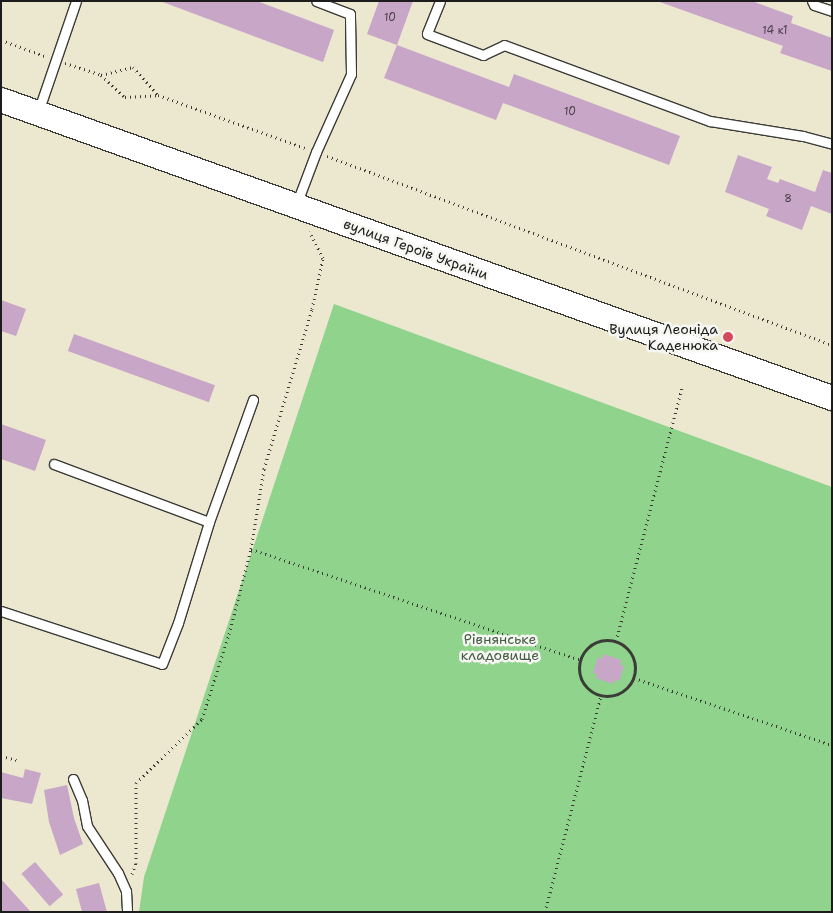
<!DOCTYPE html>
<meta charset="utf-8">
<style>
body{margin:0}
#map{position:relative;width:833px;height:913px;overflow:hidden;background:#ece8d0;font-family:"Shantell Sans",sans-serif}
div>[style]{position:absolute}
.green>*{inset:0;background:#8fd38c}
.building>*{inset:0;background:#c8a6c7;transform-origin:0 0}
.path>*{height:3px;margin-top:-1.5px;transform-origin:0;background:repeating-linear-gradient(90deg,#3b3b37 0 1px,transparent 0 5px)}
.path>.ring{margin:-1.5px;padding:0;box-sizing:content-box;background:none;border:3px solid #3b3b37;border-radius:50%}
.roads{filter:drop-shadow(1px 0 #3b3b37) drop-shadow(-1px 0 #3b3b37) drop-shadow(0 1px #3b3b37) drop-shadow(0 -1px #3b3b37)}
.lane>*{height:9px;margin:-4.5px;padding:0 4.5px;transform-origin:4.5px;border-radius:4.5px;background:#fff}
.secondary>*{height:24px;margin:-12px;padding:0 12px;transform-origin:12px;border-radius:12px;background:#fff}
.dots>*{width:14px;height:14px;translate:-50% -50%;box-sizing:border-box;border:2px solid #f6f6f2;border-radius:50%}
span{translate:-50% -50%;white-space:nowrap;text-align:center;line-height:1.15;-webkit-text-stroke:5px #f6f6f2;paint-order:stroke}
.number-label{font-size:11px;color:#473e47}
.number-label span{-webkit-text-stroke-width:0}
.street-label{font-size:14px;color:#1c1c1c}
.poi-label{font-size:14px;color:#1c1c1c}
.right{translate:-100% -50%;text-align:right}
.park-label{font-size:14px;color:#445c43}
.frame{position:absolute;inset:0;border:2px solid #1c1c1c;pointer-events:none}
</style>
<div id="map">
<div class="green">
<div style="clip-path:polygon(334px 304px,832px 487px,832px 912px,139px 912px,144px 877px)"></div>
</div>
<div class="building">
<div style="clip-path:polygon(160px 1px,257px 1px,334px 30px,323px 62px)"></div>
<div style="clip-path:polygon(379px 1px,413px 1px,397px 45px,367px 34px)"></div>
<div style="clip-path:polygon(657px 1px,752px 1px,793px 16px,791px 23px,832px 38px,832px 71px,780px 53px,783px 46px)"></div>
<div style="clip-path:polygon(397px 45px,509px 87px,514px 74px,680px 136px,669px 165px,503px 103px,496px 120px,384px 78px)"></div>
<div style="clip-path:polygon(738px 155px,772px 167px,767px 179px,778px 183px,780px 179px,815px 192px,823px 170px,832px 173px,832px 214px,811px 206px,802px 230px,766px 216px,769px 209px,725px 192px)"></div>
<div style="clip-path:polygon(1px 300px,26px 309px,16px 336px,1px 331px)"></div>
<div style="left:74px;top:334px;width:150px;height:18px;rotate:20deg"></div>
<div style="clip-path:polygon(1px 424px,46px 440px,35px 471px,1px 459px)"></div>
<div style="clip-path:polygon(604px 654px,621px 660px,620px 665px,624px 666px,619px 681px,615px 680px,613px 684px,596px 678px,597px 674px,593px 673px,598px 657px,602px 659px)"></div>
<div style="clip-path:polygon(25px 769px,41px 773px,32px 804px,1px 798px,1px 772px,23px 778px)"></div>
<div style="clip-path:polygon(67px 785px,74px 818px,83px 844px,60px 855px,49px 822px,44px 790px)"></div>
<div style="left:35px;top:862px;width:43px;height:18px;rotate:49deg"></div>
<div style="clip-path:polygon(1px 879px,31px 912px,1px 912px)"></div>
<div style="clip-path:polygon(99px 883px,107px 912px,82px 912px,76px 889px)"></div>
</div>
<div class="path">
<div style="left:1px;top:40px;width:47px;rotate:20deg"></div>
<div style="left:65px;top:63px;width:38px;rotate:18deg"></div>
<div style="left:101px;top:75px;width:33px;rotate:43deg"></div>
<div style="left:125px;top:97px;width:33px;rotate:-3deg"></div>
<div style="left:158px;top:95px;width:156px;rotate:19.8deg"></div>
<div style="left:101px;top:75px;width:33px;rotate:-14deg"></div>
<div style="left:133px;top:67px;width:38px;rotate:48deg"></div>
<div style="left:327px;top:156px;width:539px;rotate:20.52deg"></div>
<div style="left:251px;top:549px;width:348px;rotate:18.6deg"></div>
<div class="ring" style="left:579px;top:640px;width:53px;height:53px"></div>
<div style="left:616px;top:641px;width:261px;rotate:-75.4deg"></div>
<div style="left:634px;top:678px;width:209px;rotate:18.7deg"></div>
<div style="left:1px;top:756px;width:16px;rotate:14deg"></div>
<div style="left:132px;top:874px;width:12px;rotate:-70deg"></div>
<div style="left:136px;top:863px;width:80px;rotate:-90deg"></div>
<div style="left:136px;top:783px;width:92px;rotate:-44.1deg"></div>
<div style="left:202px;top:719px;width:89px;rotate:-72.4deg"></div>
<div style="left:229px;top:634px;width:88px;rotate:-75.5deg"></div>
<div style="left:251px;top:549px;width:81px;rotate:-80.8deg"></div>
<div style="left:264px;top:469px;width:167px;rotate:-73.3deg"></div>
<div style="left:312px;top:309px;width:52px;rotate:-77.8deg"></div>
<div style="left:323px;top:258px;width:30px;rotate:-117deg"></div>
<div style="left:545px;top:912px;width:224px;rotate:-75.5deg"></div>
</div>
<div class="roads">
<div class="lane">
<div style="left:440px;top:1px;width:35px;rotate:112deg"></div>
<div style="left:427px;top:34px;width:60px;rotate:20.6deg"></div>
<div style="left:483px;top:55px;width:23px;rotate:-25deg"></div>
<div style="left:504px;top:45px;width:220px;rotate:20.3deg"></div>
<div style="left:710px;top:121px;width:94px;rotate:9.2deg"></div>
<div style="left:803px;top:136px;width:30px;rotate:15deg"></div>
<div style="left:812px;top:1px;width:4px;rotate:63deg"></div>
<div style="left:814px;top:5px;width:19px;rotate:18deg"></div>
<div style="left:38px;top:112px;width:117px;rotate:-71.1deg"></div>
<div style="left:296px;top:205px;width:57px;rotate:-69.3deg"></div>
<div style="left:316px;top:152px;width:85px;rotate:-65.8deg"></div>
<div style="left:351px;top:74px;width:60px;rotate:-91deg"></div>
<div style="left:350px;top:14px;width:36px;rotate:-159deg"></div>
<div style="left:54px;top:464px;width:165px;rotate:20.5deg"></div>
<div style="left:1px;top:611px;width:169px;rotate:18.2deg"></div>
<div style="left:162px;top:664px;width:44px;rotate:-68.7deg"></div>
<div style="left:178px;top:623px;width:106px;rotate:-72.9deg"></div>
<div style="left:209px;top:522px;width:130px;rotate:-70.2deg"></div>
<div style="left:73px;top:779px;width:23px;rotate:67deg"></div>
<div style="left:82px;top:800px;width:26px;rotate:79deg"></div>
<div style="left:87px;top:826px;width:56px;rotate:56.6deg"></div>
<div style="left:118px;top:873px;width:20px;rotate:66deg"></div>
<div style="left:126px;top:891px;width:21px;rotate:87deg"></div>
</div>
<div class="secondary">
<div style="left:1px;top:100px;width:883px;rotate:19.73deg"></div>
</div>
</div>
<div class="dots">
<div style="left:728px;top:337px;background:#d1495b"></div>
</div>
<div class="number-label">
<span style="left:390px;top:18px">10</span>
<span style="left:775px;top:31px">14 к1</span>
<span style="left:570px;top:112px">10</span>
<span style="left:788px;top:199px">8</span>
</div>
<div class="street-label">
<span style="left:416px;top:249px;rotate:20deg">вулиця Героїв України</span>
</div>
<div class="poi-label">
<span class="right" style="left:718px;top:337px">Вулиця Леоніда<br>Каденюка</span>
</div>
<div class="park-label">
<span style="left:500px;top:647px">Рівнянське<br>кладовище</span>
</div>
<div class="frame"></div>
</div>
